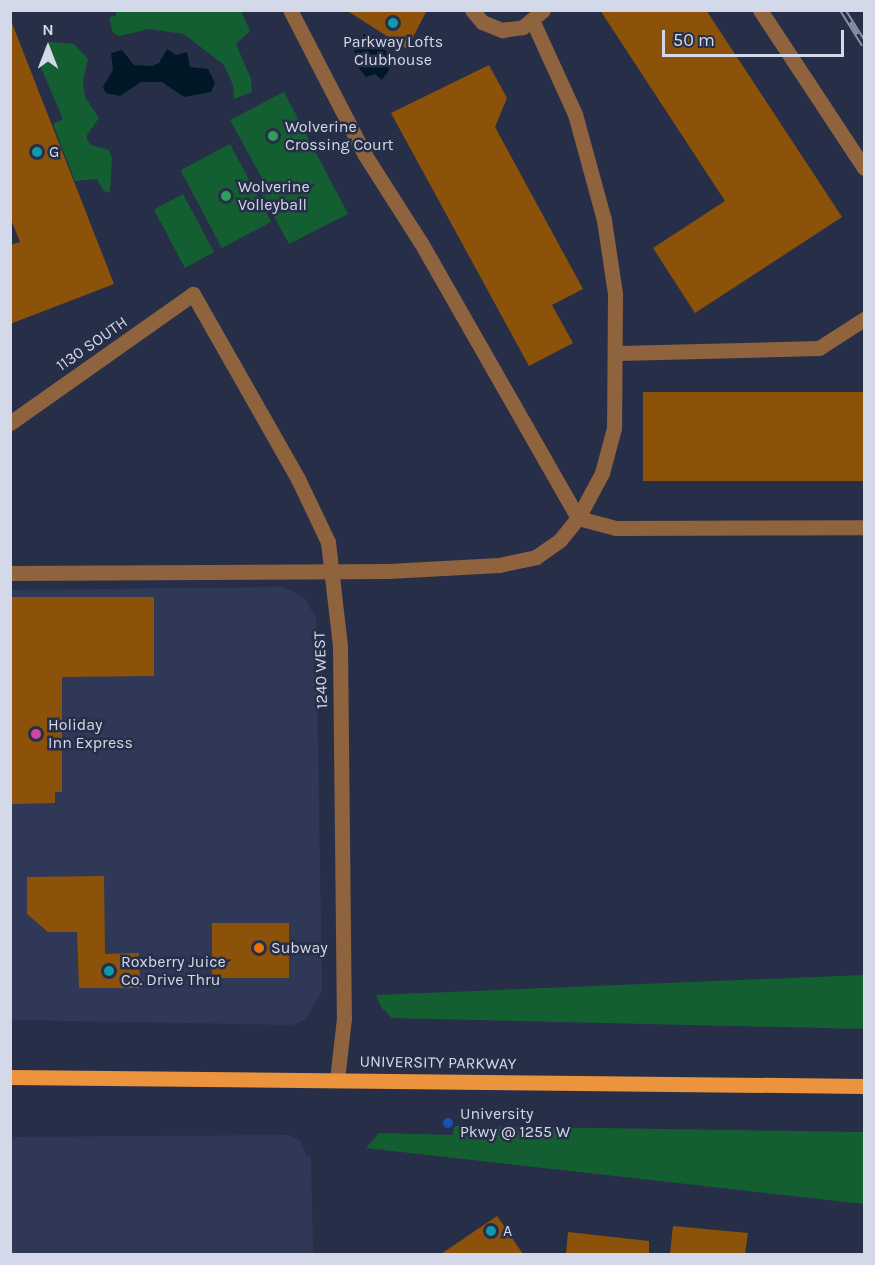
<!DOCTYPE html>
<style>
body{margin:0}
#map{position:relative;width:875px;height:1265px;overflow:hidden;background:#272f48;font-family:Karla,sans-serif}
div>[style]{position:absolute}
.built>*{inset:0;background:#2f3857}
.green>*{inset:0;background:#145f32;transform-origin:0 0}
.water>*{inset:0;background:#001725}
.building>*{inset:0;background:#8d5209;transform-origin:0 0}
.minor>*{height:15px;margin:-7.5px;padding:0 7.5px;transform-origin:7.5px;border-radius:7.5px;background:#8e633e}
.major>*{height:15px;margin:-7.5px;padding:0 7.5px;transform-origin:7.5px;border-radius:7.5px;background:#ec933e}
.rail>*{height:7px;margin-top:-3.5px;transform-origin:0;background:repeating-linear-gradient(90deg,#272f48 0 14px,#8b91a5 0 28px);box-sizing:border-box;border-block:2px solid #8b91a5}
.dots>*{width:16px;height:16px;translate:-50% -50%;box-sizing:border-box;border:3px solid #272f48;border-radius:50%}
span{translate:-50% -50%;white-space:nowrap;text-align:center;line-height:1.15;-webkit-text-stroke:5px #272f48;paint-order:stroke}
.poi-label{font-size:16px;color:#d4d9ea}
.left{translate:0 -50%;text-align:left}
.street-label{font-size:16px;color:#d4d9ea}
.frame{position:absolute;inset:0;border:12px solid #d4d9ea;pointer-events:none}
.north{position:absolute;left:18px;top:18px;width:60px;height:60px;-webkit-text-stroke:4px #272f48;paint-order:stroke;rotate:0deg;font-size:16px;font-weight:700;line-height:24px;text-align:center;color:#d4d9ea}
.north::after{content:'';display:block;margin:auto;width:21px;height:27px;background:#d4d9ea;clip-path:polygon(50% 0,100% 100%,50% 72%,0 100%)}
.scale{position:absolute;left:662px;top:30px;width:182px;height:27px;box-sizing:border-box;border:3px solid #d4d9ea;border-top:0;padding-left:8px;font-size:18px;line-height:21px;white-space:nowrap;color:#d4d9ea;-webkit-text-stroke:4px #272f48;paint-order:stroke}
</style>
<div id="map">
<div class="built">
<div style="clip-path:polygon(284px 587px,302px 596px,316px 617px,322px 991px,306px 1019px,292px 1025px,11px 1020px,11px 590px)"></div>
<div style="clip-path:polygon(289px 1135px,301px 1141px,306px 1155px,311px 1156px,313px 1254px,11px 1254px,11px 1137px)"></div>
</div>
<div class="green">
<div style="clip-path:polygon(116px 11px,241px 11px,250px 31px,236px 44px,251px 79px,252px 92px,234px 99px,233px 85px,224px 65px,184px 34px,149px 29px,119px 36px,113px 33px,109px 17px,116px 16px)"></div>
<div style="clip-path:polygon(50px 42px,74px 44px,88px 59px,83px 81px,85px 97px,99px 118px,87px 135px,87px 140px,91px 145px,109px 150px,112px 158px,110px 193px,104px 191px,97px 179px,75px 181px,53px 124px,63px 119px,39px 63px,46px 57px,44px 47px)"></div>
<div style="clip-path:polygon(284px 92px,348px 214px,289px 244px,258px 187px,264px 182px,230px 120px)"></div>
<div style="left:230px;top:144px;width:88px;height:56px;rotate:62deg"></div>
<div style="left:183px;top:194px;width:66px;height:33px;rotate:62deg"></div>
<div style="clip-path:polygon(864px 975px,864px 1029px,392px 1018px,381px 1007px,376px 995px)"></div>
<div style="clip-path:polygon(454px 1126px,864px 1132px,864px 1204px,366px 1148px,379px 1133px,453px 1135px)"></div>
</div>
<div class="water">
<div style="clip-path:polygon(363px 34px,385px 38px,385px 50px,395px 61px,382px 80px,375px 74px,366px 77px,358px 67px,352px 39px,363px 40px)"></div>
<div style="clip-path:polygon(167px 49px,176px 55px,187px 52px,190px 67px,208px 69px,215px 83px,211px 92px,184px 97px,162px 82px,141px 82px,120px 96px,106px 93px,103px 87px,113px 70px,111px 53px,122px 50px,134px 65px,152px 66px,159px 63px)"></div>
</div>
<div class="building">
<div style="clip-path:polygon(346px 10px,427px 10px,407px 49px)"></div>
<div style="clip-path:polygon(600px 10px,706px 10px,842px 217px,695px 313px,653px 248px,725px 201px)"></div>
<div style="clip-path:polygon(10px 18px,114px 284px,10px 324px,10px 245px,20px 242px,10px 217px)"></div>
<div style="clip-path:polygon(489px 65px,507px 98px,495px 127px,583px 289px,552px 305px,573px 343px,529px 366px,391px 113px)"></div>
<div style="left:864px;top:392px;width:89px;height:221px;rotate:90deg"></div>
<div style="clip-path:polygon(10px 597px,154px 597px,154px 676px,62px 677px,62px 792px,55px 792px,55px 803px,10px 804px)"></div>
<div style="clip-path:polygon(104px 876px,105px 954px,139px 953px,140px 988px,79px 988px,77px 932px,48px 932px,27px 914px,27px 877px)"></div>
<div style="left:289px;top:923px;width:55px;height:77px;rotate:90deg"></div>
<div style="clip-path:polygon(497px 1216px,523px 1254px,441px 1254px)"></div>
<div style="clip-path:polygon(673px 1226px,748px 1233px,745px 1254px,670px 1254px)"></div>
<div style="clip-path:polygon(568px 1232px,649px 1241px,649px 1254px,566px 1254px)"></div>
</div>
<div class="minor">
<div style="left:472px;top:10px;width:16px;rotate:50deg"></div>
<div style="left:482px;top:22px;width:22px;rotate:22deg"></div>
<div style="left:502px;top:30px;width:21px;rotate:-8deg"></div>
<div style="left:523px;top:27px;width:26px;rotate:-40deg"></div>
<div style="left:760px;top:10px;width:189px;rotate:56.6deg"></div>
<div style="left:533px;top:22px;width:101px;rotate:65.5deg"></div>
<div style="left:575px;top:114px;width:110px;rotate:74.7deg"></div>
<div style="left:604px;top:220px;width:75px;rotate:81.5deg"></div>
<div style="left:615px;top:294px;width:134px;rotate:90.4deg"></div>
<div style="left:614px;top:428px;width:47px;rotate:104.9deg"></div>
<div style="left:602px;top:473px;width:51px;rotate:118.1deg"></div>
<div style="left:578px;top:518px;width:39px;rotate:15deg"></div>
<div style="left:616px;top:528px;width:248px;rotate:-0.2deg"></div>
<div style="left:618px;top:353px;width:201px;rotate:-1.4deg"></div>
<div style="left:819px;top:348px;width:54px;rotate:-32.8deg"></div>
<div style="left:10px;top:423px;width:224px;rotate:-35.2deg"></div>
<div style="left:193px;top:294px;width:213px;rotate:60.4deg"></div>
<div style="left:298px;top:479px;width:70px;rotate:64.5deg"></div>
<div style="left:328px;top:542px;width:105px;rotate:83.4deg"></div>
<div style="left:340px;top:646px;width:372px;rotate:89.4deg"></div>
<div style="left:344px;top:1018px;width:62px;rotate:96.4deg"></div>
<div style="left:10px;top:573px;width:378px;rotate:-0.3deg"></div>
<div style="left:388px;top:571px;width:111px;rotate:-3.1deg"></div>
<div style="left:499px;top:565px;width:38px;rotate:-12deg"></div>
<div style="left:536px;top:557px;width:29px;rotate:-35deg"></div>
<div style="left:560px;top:540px;width:28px;rotate:-51deg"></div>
<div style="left:578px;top:518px;width:317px;rotate:-119.7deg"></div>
<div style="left:421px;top:243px;width:104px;rotate:-122.5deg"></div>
<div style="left:365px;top:155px;width:163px;rotate:-117.3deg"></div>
</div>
<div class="major">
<div style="left:10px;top:1077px;width:854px;rotate:0.6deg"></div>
</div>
<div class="rail">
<div style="left:843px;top:10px;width:40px;rotate:58deg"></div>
</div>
<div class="dots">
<div style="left:393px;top:23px;background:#0f9aa8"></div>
<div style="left:273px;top:136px;background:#2e9e5b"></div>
<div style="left:37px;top:152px;background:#0f9aa8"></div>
<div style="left:226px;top:196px;background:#2e9e5b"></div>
<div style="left:36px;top:734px;background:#d1479c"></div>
<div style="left:259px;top:948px;background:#e8710a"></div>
<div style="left:109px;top:971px;background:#0f9aa8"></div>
<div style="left:448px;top:1123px;background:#1a4fb4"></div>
<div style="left:491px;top:1231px;background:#0f9aa8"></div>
</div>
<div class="poi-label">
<span style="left:393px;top:51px">Parkway Lofts<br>Clubhouse</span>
<span class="left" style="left:285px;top:136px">Wolverine<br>Crossing Court</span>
<span class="left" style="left:49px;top:152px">G</span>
<span class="left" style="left:238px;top:196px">Wolverine<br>Volleyball</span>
<span class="left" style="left:48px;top:734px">Holiday<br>Inn Express</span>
<span class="left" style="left:271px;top:948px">Subway</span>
<span class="left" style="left:121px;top:971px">Roxberry Juice<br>Co. Drive Thru</span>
<span class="left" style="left:460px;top:1123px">University<br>Pkwy @ 1255 W</span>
<span class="left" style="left:503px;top:1231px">A</span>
</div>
<div class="street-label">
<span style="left:92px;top:344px;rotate:-35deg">1130 SOUTH</span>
<span style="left:321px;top:670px;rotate:-92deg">1240 WEST</span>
<span style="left:438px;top:1063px;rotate:1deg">UNIVERSITY PARKWAY</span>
</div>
<div class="frame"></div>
<div class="north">N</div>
<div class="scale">50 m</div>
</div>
